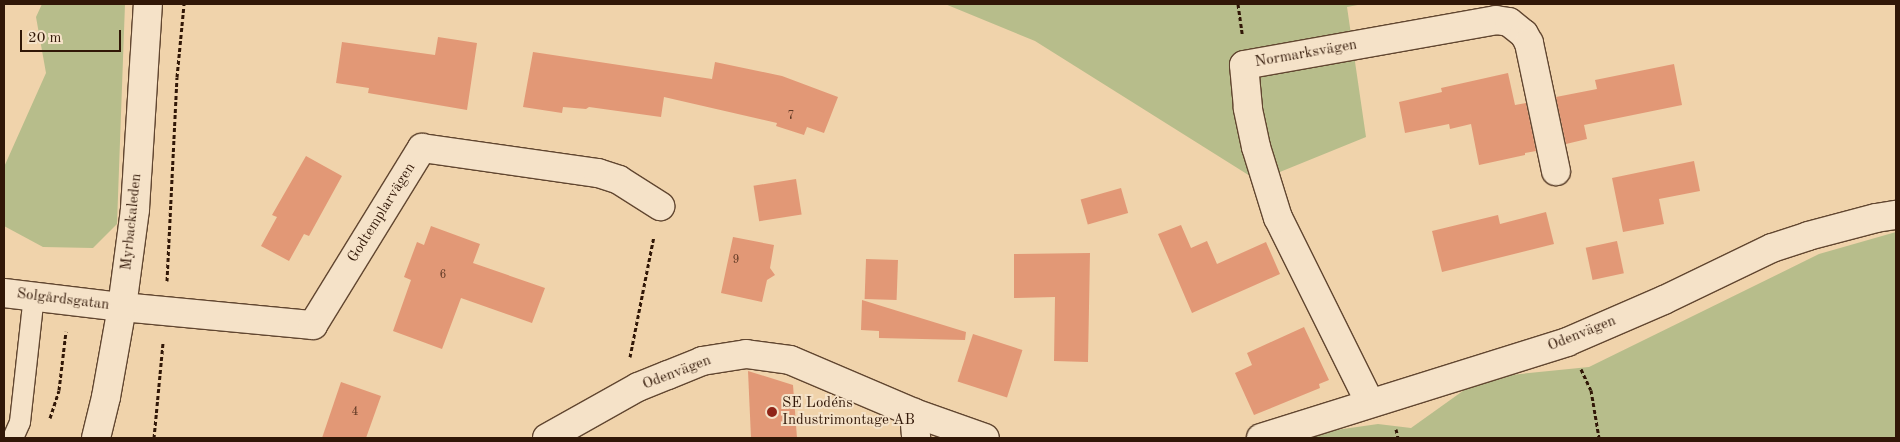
<!DOCTYPE html>
<meta charset="utf-8">
<style>
body{margin:0}
#map{position:relative;width:1900px;height:442px;overflow:hidden;background:#f0d3ab;font-family:"Old Standard TT",serif}
div>[style]{position:absolute}
.green>*{inset:0;background:#b7bd8b}
.building>*{inset:0;background:#e29876;transform-origin:0 0}
.path>*{height:3px;margin-top:-1.5px;transform-origin:0;background:repeating-linear-gradient(90deg,#311707 0 4px,transparent 0 6.5px)}
.roads{filter:drop-shadow(1px 0 #614630) drop-shadow(-1px 0 #614630) drop-shadow(0 1px #614630) drop-shadow(0 -1px #614630)}
.lane>*{height:20px;margin:-10px;padding:0 10px;transform-origin:10px;border-radius:10px;background:#f5e2c8}
.street>*{height:28px;margin:-14px;padding:0 14px;transform-origin:14px;border-radius:14px;background:#f5e2c8}
.secondary>*{height:28px;margin:-14px;padding:0 14px;transform-origin:14px;border-radius:14px;background:#f5e2c8}
.dots>*{width:14px;height:14px;translate:-50% -50%;box-sizing:border-box;border:2px solid #f5e2c8;border-radius:50%}
span{translate:-50% -50%;white-space:nowrap;text-align:center;line-height:1.15;-webkit-text-stroke:4px #f5e2c8;paint-order:stroke}
.number-label{font-size:12px;color:#5d3723}
.number-label span{-webkit-text-stroke-width:0}
.street-label{font-size:15px;color:#311707}
.poi-label{font-size:15px;color:#311707}
.left{translate:0 -50%;text-align:left}
.frame{position:absolute;inset:0;border:5px solid #311707;pointer-events:none}
.scale{position:absolute;left:20px;top:30px;width:101px;height:22px;box-sizing:border-box;border:2px solid #311707;border-top:0;padding-left:6px;font-size:15px;line-height:18px;white-space:nowrap;color:#311707;-webkit-text-stroke:4px #f5e2c8;paint-order:stroke}
</style>
<div id="map">
<div class="green">
<div style="clip-path:polygon(42px 4px,125px 4px,117px 224px,93px 248px,43px 247px,4px 226px,4px 167px,46px 73px,36px 17px)"></div>
<div style="clip-path:polygon(945px 4px,1363px 4px,1347px 7px,1366px 137px,1258px 181px,1035px 41px)"></div>
<div style="clip-path:polygon(1896px 232px,1896px 438px,1310px 438px,1336px 430px,1378px 424px,1411px 428px,1481px 378px,1589px 367px,1819px 254px)"></div>
</div>
<div class="building">
<div style="clip-path:polygon(438px 37px,477px 43px,467px 110px,368px 93px,369px 88px,336px 83px,342px 42px,435px 55px)"></div>
<div style="clip-path:polygon(533px 52px,712px 79px,715px 62px,782px 76px,838px 97px,824px 133px,807px 127px,804px 135px,776px 126px,777px 123px,664px 97px,661px 117px,589px 107px,586px 109px,563px 107px,562px 113px,523px 107px)"></div>
<div style="clip-path:polygon(1674px 64px,1682px 105px,1584px 125px,1587px 139px,1566px 144px,1556px 97px,1597px 89px,1595px 80px)"></div>
<div style="clip-path:polygon(1508px 73px,1515px 105px,1526px 103px,1536px 151px,1525px 153px,1525px 155px,1479px 165px,1471px 124px,1450px 129px,1449px 124px,1405px 133px,1399px 102px,1442px 92px,1441px 88px)"></div>
<div style="clip-path:polygon(306px 156px,342px 176px,309px 236px,304px 234px,289px 261px,261px 246px,277px 217px,272px 215px)"></div>
<div style="clip-path:polygon(1694px 161px,1700px 191px,1659px 199px,1664px 224px,1623px 232px,1612px 178px)"></div>
<div style="left:796px;top:179px;width:36px;height:43px;rotate:81deg"></div>
<div style="left:1121px;top:188px;width:26px;height:42px;rotate:74deg"></div>
<div style="clip-path:polygon(1546px 212px,1554px 244px,1442px 272px,1432px 231px,1498px 215px,1500px 224px)"></div>
<div style="clip-path:polygon(1181px 225px,1191px 248px,1207px 241px,1217px 264px,1266px 242px,1280px 274px,1192px 313px,1158px 234px)"></div>
<div style="clip-path:polygon(431px 226px,480px 244px,473px 263px,545px 288px,532px 323px,461px 298px,442px 349px,393px 331px,411px 280px,404px 277px,417px 242px,424px 245px)"></div>
<div style="clip-path:polygon(733px 237px,774px 245px,770px 268px,775px 275px,767px 280px,762px 302px,721px 293px)"></div>
<div style="left:1617px;top:241px;width:33px;height:32px;rotate:78deg"></div>
<div style="clip-path:polygon(1090px 253px,1088px 362px,1054px 361px,1055px 297px,1014px 298px,1014px 254px)"></div>
<div style="left:866px;top:259px;width:32px;height:40px;rotate:2deg"></div>
<div style="clip-path:polygon(862px 300px,966px 332px,965px 340px,879px 338px,879px 331px,861px 330px)"></div>
<div style="clip-path:polygon(1304px 327px,1329px 380px,1319px 384px,1320px 388px,1254px 415px,1235px 373px,1252px 365px,1247px 353px)"></div>
<div style="left:973px;top:334px;width:52px;height:50px;rotate:18deg"></div>
<div style="clip-path:polygon(748px 371px,793px 385px,797px 438px,751px 438px)"></div>
<div style="clip-path:polygon(341px 382px,381px 396px,366px 438px,322px 438px)"></div>
</div>
<div class="path">
<div style="left:1238px;top:4px;width:30px;rotate:82deg"></div>
<div style="left:167px;top:281px;width:204px;rotate:-87.2deg"></div>
<div style="left:177px;top:77px;width:73px;rotate:-84.5deg"></div>
<div style="left:630px;top:357px;width:123px;rotate:-78.8deg"></div>
<div style="left:1581px;top:369px;width:23px;rotate:65deg"></div>
<div style="left:1591px;top:390px;width:49px;rotate:80.5deg"></div>
<div style="left:50px;top:418px;width:29px;rotate:-72deg"></div>
<div style="left:59px;top:390px;width:59px;rotate:-83.2deg"></div>
<div style="left:1396px;top:429px;width:9px;rotate:77deg"></div>
<div style="left:154px;top:438px;width:96px;rotate:-84.6deg"></div>
</div>
<div class="roads">
<div class="lane">
<div style="left:13px;top:438px;width:17px;rotate:-66deg"></div>
<div style="left:20px;top:422px;width:127px;rotate:-83.7deg"></div>
</div>
<div class="street">
<div style="left:4px;top:293px;width:119px;rotate:6.8deg"></div>
<div style="left:122px;top:307px;width:192px;rotate:5.4deg"></div>
<div style="left:313px;top:325px;width:208px;rotate:-58.4deg"></div>
<div style="left:422px;top:148px;width:178px;rotate:8.1deg"></div>
<div style="left:598px;top:173px;width:22px;rotate:18deg"></div>
<div style="left:619px;top:180px;width:49px;rotate:32.4deg"></div>
<div style="left:1370px;top:403px;width:207px;rotate:-116.4deg"></div>
<div style="left:1278px;top:218px;width:74px;rotate:-107.2deg"></div>
<div style="left:1256px;top:147px;width:40px;rotate:-102deg"></div>
<div style="left:1248px;top:108px;width:43px;rotate:-95.3deg"></div>
<div style="left:1244px;top:65px;width:256px;rotate:-10.1deg"></div>
<div style="left:1496px;top:20px;width:13px;rotate:9deg"></div>
<div style="left:1509px;top:22px;width:19px;rotate:39deg"></div>
<div style="left:1524px;top:34px;width:10px;rotate:61deg"></div>
<div style="left:1529px;top:43px;width:131px;rotate:78.1deg"></div>
<div style="left:914px;top:413px;width:25px;rotate:85deg"></div>
<div style="left:547px;top:438px;width:104px;rotate:-29.3deg"></div>
<div style="left:638px;top:387px;width:32px;rotate:-22deg"></div>
<div style="left:668px;top:375px;width:37px;rotate:-22deg"></div>
<div style="left:702px;top:361px;width:45px;rotate:-9deg"></div>
<div style="left:746px;top:354px;width:44px;rotate:7.8deg"></div>
<div style="left:790px;top:360px;width:135px;rotate:23.1deg"></div>
<div style="left:914px;top:413px;width:75px;rotate:19.4deg"></div>
<div style="left:1261px;top:438px;width:321px;rotate:-17.4deg"></div>
<div style="left:1567px;top:342px;width:106px;rotate:-23.4deg"></div>
<div style="left:1664px;top:300px;width:120px;rotate:-25.7deg"></div>
<div style="left:1772px;top:248px;width:38px;rotate:-18deg"></div>
<div style="left:1808px;top:236px;width:70px;rotate:-14.8deg"></div>
<div style="left:1876px;top:218px;width:20px;rotate:-9deg"></div>
</div>
<div class="secondary">
<div style="left:96px;top:438px;width:42px;rotate:-76.3deg"></div>
<div style="left:106px;top:397px;width:91px;rotate:-79.9deg"></div>
<div style="left:122px;top:307px;width:99px;rotate:-82.4deg"></div>
<div style="left:135px;top:209px;width:205px;rotate:-86.4deg"></div>
</div>
</div>
<div class="dots">
<div style="left:772px;top:412px;background:#8f2418"></div>
</div>
<div class="number-label">
<span style="left:791px;top:117px">7</span>
<span style="left:736px;top:261px">9</span>
<span style="left:443px;top:276px">6</span>
<span style="left:355px;top:413px">4</span>
</div>
<div class="street-label">
<span style="left:1306px;top:54px;rotate:-10deg">Normarksvägen</span>
<span style="left:382px;top:213px;rotate:-58deg">Godtemplarvägen</span>
<span style="left:132px;top:222px;rotate:-84deg">Myrbackaleden</span>
<span style="left:63px;top:300px;rotate:7deg">Solgårdsgatan</span>
<span style="left:1582px;top:334px;rotate:-22deg">Odenvägen</span>
<span style="left:677px;top:373px;rotate:-21deg">Odenvägen</span>
</div>
<div class="poi-label">
<span class="left" style="left:782px;top:412px">SE Lodéns<br>Industrimontage AB</span>
</div>
<div class="frame"></div>
<div class="scale">20 m</div>
</div>
